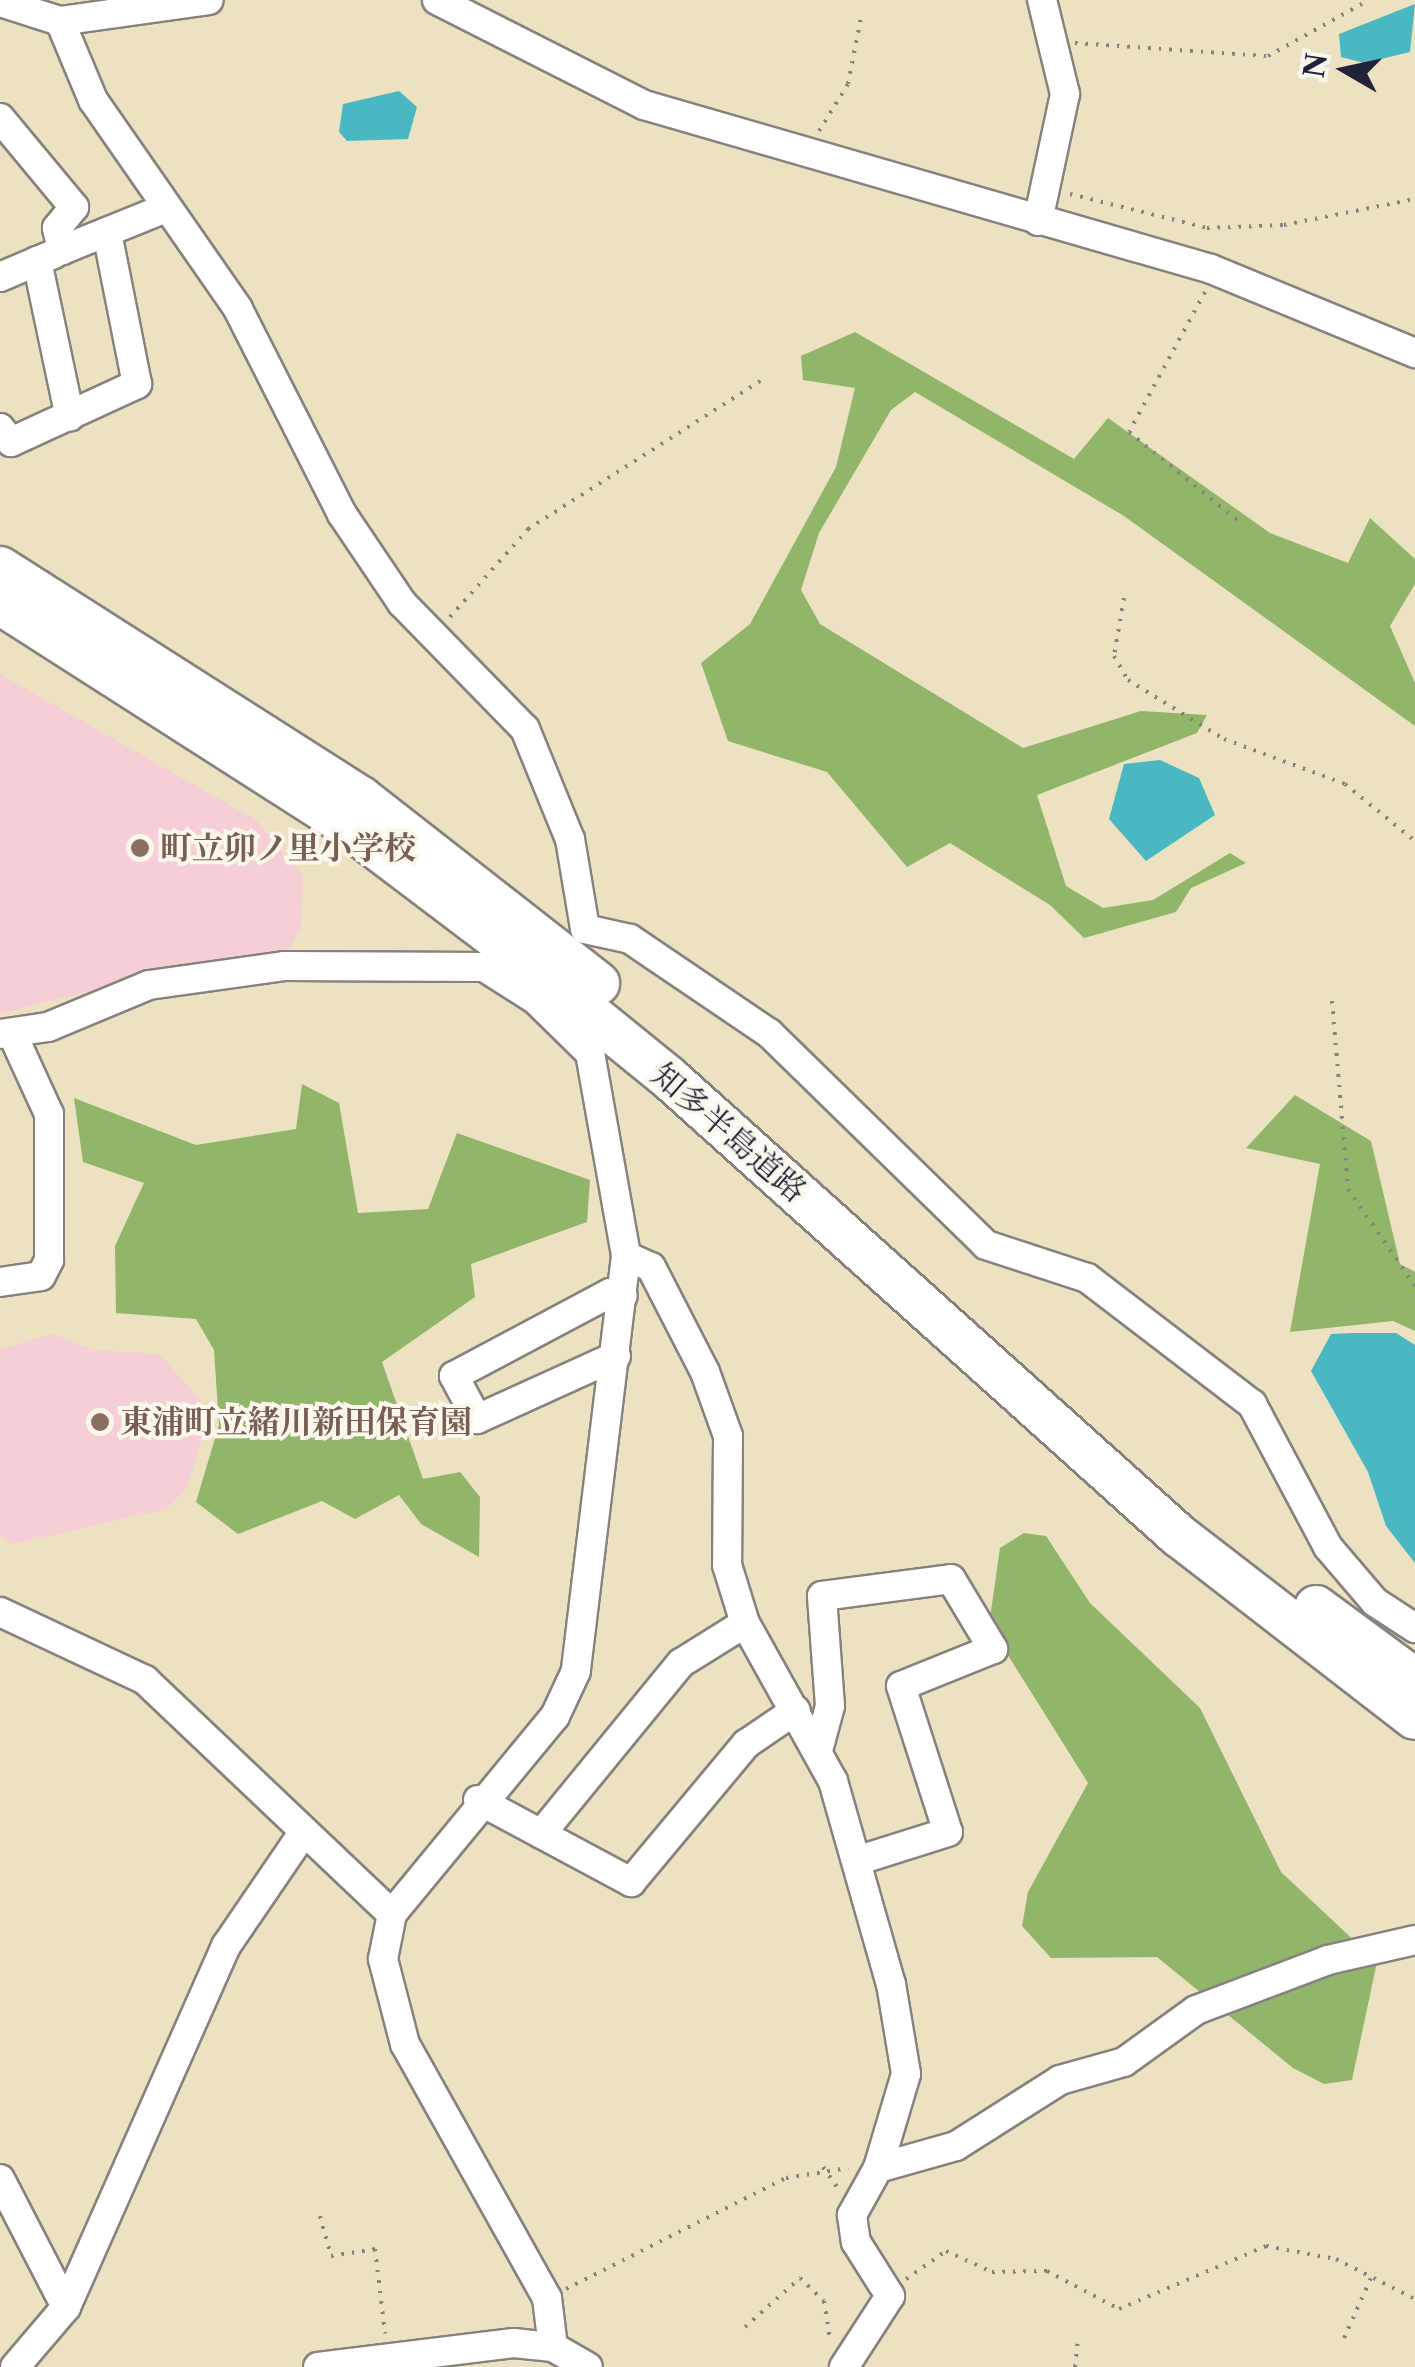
<!DOCTYPE html>
<meta charset="utf-8">
<style>
body{margin:0}
#map{position:relative;width:1415px;height:2367px;overflow:hidden;background:#ece1c0;font-family:"Libre Caslon Text","Noto Serif JP",serif}
div>[style]{position:absolute}
.built>*{inset:0;background:#f6cfd6}
.forest>*{inset:0;background:#91b66a}
.water>*{inset:0;background:#4ab8c3}
.path>*{height:4px;margin-top:-2px;transform-origin:0;background:repeating-linear-gradient(90deg,#87827e 0 2.5px,transparent 0 10.5px)}
.roads{filter:drop-shadow(2px 0 #87827e) drop-shadow(-2px 0 #87827e) drop-shadow(0 2px #87827e) drop-shadow(0 -2px #87827e)}
.minor>*{height:28px;margin:-14px;padding:0 14px;transform-origin:14px;border-radius:14px;background:#fff}
.highway>*{height:42px;margin:-21px;padding:0 21px;transform-origin:21px;border-radius:21px;background:#fff}
.dots>*{width:28px;height:28px;translate:-50% -50%;box-sizing:border-box;border:5px solid #fbf7ec;border-radius:50%}
span{translate:-50% -50%;white-space:nowrap;text-align:center;line-height:1.15;-webkit-text-stroke:8px #fbf7ec;paint-order:stroke}
.education-label{font-size:32px;color:#785e54;font-weight:700}
.left{translate:0 -50%;text-align:left}
.street-label{font-size:32px;color:#22223b}
.north{position:absolute;left:1295px;top:20px;width:100px;height:100px;-webkit-text-stroke:8px #fbf7ec;paint-order:stroke;rotate:279deg;font-size:28px;font-weight:700;line-height:40px;text-align:center;color:#22223b}
.north::after{content:'';display:block;margin:auto;width:35px;height:45px;background:#22223b;clip-path:polygon(50% 0,100% 100%,50% 72%,0 100%)}
</style>
<div id="map">
<div class="built">
<div style="clip-path:polygon(0 674px,256px 820px,303px 876px,301px 928px,284px 958px,156px 974px,0 1014px)"></div>
<div style="clip-path:polygon(52px 1334px,95px 1350px,160px 1354px,201px 1401px,201px 1443px,186px 1489px,166px 1509px,14px 1544px,0 1537px,0 1349px)"></div>
</div>
<div class="forest">
<div style="clip-path:polygon(855px 332px,1074px 459px,1108px 418px,1270px 533px,1348px 563px,1370px 518px,1415px 559px,1415px 584px,1390px 626px,1415px 683px,1415px 726px,1124px 516px,915px 392px,891px 410px,819px 533px,801px 590px,820px 624px,1023px 748px,1141px 711px,1207px 715px,1197px 733px,1037px 795px,1066px 886px,1103px 908px,1153px 900px,1230px 853px,1246px 863px,1191px 888px,1176px 912px,1084px 938px,1050px 905px,950px 843px,907px 867px,827px 772px,728px 741px,701px 663px,750px 624px,836px 467px,855px 388px,803px 380px,801px 356px)"></div>
<div style="clip-path:polygon(302px 1084px,339px 1103px,358px 1213px,428px 1209px,457px 1133px,590px 1180px,587px 1222px,471px 1264px,475px 1297px,382px 1362px,423px 1479px,460px 1472px,480px 1497px,479px 1557px,421px 1524px,399px 1495px,355px 1519px,322px 1501px,238px 1534px,196px 1502px,219px 1425px,214px 1350px,196px 1319px,116px 1313px,115px 1246px,144px 1183px,83px 1162px,74px 1098px,196px 1145px,296px 1129px)"></div>
<div style="clip-path:polygon(1295px 1095px,1371px 1141px,1400px 1264px,1415px 1272px,1415px 1331px,1393px 1321px,1290px 1332px,1320px 1164px,1246px 1148px)"></div>
<div style="clip-path:polygon(1024px 1533px,1046px 1536px,1090px 1603px,1200px 1708px,1281px 1872px,1377px 1962px,1352px 2080px,1324px 2084px,1293px 2068px,1157px 1957px,1051px 1958px,1022px 1926px,1028px 1892px,1088px 1783px,989px 1625px,1000px 1548px)"></div>
</div>
<div class="water">
<div style="clip-path:polygon(1415px 4px,1410px 52px,1364px 63px,1341px 57px,1339px 34px)"></div>
<div style="clip-path:polygon(399px 91px,417px 107px,408px 139px,347px 141px,339px 132px,343px 104px)"></div>
<div style="clip-path:polygon(1160px 760px,1199px 778px,1215px 815px,1146px 861px,1109px 819px,1124px 764px)"></div>
<div style="clip-path:polygon(1354px 1333px,1396px 1333px,1415px 1345px,1415px 1563px,1386px 1526px,1368px 1472px,1311px 1371px,1331px 1334px)"></div>
</div>
<div class="path">
<div style="left:1075px;top:43px;width:193px;rotate:3.9deg"></div>
<div style="left:1268px;top:56px;width:115px;rotate:-29deg"></div>
<div style="left:819px;top:131px;width:55px;rotate:-58.3deg"></div>
<div style="left:848px;top:84px;width:73px;rotate:-79deg"></div>
<div style="left:1070px;top:194px;width:141px;rotate:13.9deg"></div>
<div style="left:1207px;top:228px;width:77px;rotate:-2.2deg"></div>
<div style="left:1284px;top:225px;width:134px;rotate:-11.2deg"></div>
<div style="left:1205px;top:292px;width:159px;rotate:118.5deg"></div>
<div style="left:1129px;top:432px;width:141px;rotate:39.2deg"></div>
<div style="left:1124px;top:598px;width:59px;rotate:99.8deg"></div>
<div style="left:1114px;top:656px;width:28px;rotate:60deg"></div>
<div style="left:1128px;top:680px;width:113px;rotate:31.6deg"></div>
<div style="left:1224px;top:739px;width:129px;rotate:20.4deg"></div>
<div style="left:1345px;top:784px;width:90px;rotate:39.2deg"></div>
<div style="left:450px;top:617px;width:118px;rotate:-48.4deg"></div>
<div style="left:528px;top:529px;width:277px;rotate:-32.5deg"></div>
<div style="left:1332px;top:1001px;width:189px;rotate:85.1deg"></div>
<div style="left:1348px;top:1189px;width:118px;rotate:55.4deg"></div>
<div style="left:823px;top:2167px;width:29px;rotate:55deg"></div>
<div style="left:320px;top:2216px;width:41px;rotate:74.6deg"></div>
<div style="left:331px;top:2256px;width:45px;rotate:-9deg"></div>
<div style="left:375px;top:2249px;width:85px;rotate:83.2deg"></div>
<div style="left:906px;top:2279px;width:49px;rotate:-35deg"></div>
<div style="left:946px;top:2251px;width:51px;rotate:24.5deg"></div>
<div style="left:992px;top:2272px;width:55px;rotate:-1deg"></div>
<div style="left:1047px;top:2271px;width:81px;rotate:27.8deg"></div>
<div style="left:1119px;top:2309px;width:160px;rotate:-23.2deg"></div>
<div style="left:1266px;top:2246px;width:71px;rotate:10.5deg"></div>
<div style="left:1336px;top:2259px;width:89px;rotate:26.9deg"></div>
<div style="left:566px;top:2289px;width:246px;rotate:-26.8deg"></div>
<div style="left:786px;top:2178px;width:63px;rotate:-9.2deg"></div>
<div style="left:745px;top:2327px;width:74px;rotate:-41.7deg"></div>
<div style="left:800px;top:2278px;width:33px;rotate:44deg"></div>
<div style="left:824px;top:2301px;width:39px;rotate:81deg"></div>
<div style="left:1344px;top:2338px;width:66px;rotate:-65.8deg"></div>
<div style="left:1075px;top:2367px;width:27px;rotate:-84deg"></div>
</div>
<div class="roads">
<div class="minor">
<div style="left:437px;top:0;width:232px;rotate:26.9deg"></div>
<div style="left:644px;top:105px;width:590px;rotate:16.13deg"></div>
<div style="left:1211px;top:269px;width:221px;rotate:22.4deg"></div>
<div style="left:0;top:2px;width:63px;rotate:17.6deg"></div>
<div style="left:60px;top:21px;width:150px;rotate:-8deg"></div>
<div style="left:60px;top:21px;width:86px;rotate:67.3deg"></div>
<div style="left:93px;top:100px;width:254px;rotate:55.2deg"></div>
<div style="left:238px;top:309px;width:230px;rotate:63.1deg"></div>
<div style="left:342px;top:514px;width:107px;rotate:56deg"></div>
<div style="left:402px;top:603px;width:176px;rotate:45.7deg"></div>
<div style="left:525px;top:729px;width:119px;rotate:67.8deg"></div>
<div style="left:570px;top:839px;width:91px;rotate:80.5deg"></div>
<div style="left:585px;top:929px;width:46px;rotate:12.5deg"></div>
<div style="left:630px;top:939px;width:168px;rotate:34.1deg"></div>
<div style="left:769px;top:1033px;width:303px;rotate:44.3deg"></div>
<div style="left:986px;top:1245px;width:106px;rotate:18.1deg"></div>
<div style="left:1087px;top:1278px;width:208px;rotate:37.4deg"></div>
<div style="left:1252px;top:1404px;width:162px;rotate:62deg"></div>
<div style="left:1328px;top:1547px;width:72px;rotate:49.5deg"></div>
<div style="left:1375px;top:1602px;width:48px;rotate:33deg"></div>
<div style="left:0;top:118px;width:116px;rotate:50.3deg"></div>
<div style="left:74px;top:207px;width:27px;rotate:129deg"></div>
<div style="left:57px;top:228px;width:23px;rotate:77deg"></div>
<div style="left:62px;top:250px;width:112px;rotate:-22deg"></div>
<div style="left:1038px;top:221px;width:130px;rotate:-78deg"></div>
<div style="left:1065px;top:94px;width:97px;rotate:-103.7deg"></div>
<div style="left:37px;top:261px;width:159px;rotate:78.1deg"></div>
<div style="left:0;top:277px;width:59px;rotate:-23.1deg"></div>
<div style="left:0;top:428px;width:18px;rotate:52deg"></div>
<div style="left:11px;top:442px;width:139px;rotate:-24.7deg"></div>
<div style="left:137px;top:384px;width:155px;rotate:-101.2deg"></div>
<div style="left:0;top:1034px;width:49px;rotate:-8.3deg"></div>
<div style="left:48px;top:1027px;width:109px;rotate:-22.6deg"></div>
<div style="left:149px;top:985px;width:136px;rotate:-8deg"></div>
<div style="left:284px;top:966px;width:200px;rotate:0.3deg"></div>
<div style="left:484px;top:967px;width:62px;rotate:32.4deg"></div>
<div style="left:536px;top:1000px;width:76px;rotate:44.5deg"></div>
<div style="left:590px;top:1053px;width:206px;rotate:79.9deg"></div>
<div style="left:626px;top:1256px;width:418px;rotate:96.9deg"></div>
<div style="left:576px;top:1671px;width:50px;rotate:115deg"></div>
<div style="left:555px;top:1716px;width:256px;rotate:129.5deg"></div>
<div style="left:392px;top:1914px;width:46px;rotate:101.3deg"></div>
<div style="left:383px;top:1959px;width:88px;rotate:75.5deg"></div>
<div style="left:405px;top:2044px;width:291px;rotate:60.8deg"></div>
<div style="left:547px;top:2298px;width:49px;rotate:83deg"></div>
<div style="left:626px;top:1256px;width:27px;rotate:24deg"></div>
<div style="left:651px;top:1267px;width:118px;rotate:62.8deg"></div>
<div style="left:705px;top:1372px;width:68px;rotate:70.2deg"></div>
<div style="left:728px;top:1436px;width:129px;rotate:90.4deg"></div>
<div style="left:727px;top:1565px;width:61px;rotate:72.8deg"></div>
<div style="left:745px;top:1623px;width:181px;rotate:60.9deg"></div>
<div style="left:833px;top:1781px;width:211px;rotate:74.1deg"></div>
<div style="left:891px;top:1984px;width:91px;rotate:80.5deg"></div>
<div style="left:906px;top:2074px;width:98px;rotate:106.6deg"></div>
<div style="left:878px;top:2168px;width:54px;rotate:119deg"></div>
<div style="left:852px;top:2215px;width:27px;rotate:82deg"></div>
<div style="left:856px;top:2242px;width:64px;rotate:57.8deg"></div>
<div style="left:890px;top:2296px;width:85px;rotate:122.9deg"></div>
<div style="left:0;top:1282px;width:41px;rotate:-8.3deg"></div>
<div style="left:41px;top:1276px;width:18px;rotate:-63deg"></div>
<div style="left:49px;top:1260px;width:146px;rotate:-90deg"></div>
<div style="left:49px;top:1114px;width:89px;rotate:-114.6deg"></div>
<div style="left:616px;top:1356px;width:153px;rotate:155.6deg"></div>
<div style="left:477px;top:1419px;width:49px;rotate:-118.1deg"></div>
<div style="left:454px;top:1376px;width:177px;rotate:-28deg"></div>
<div style="left:610px;top:1293px;width:13px;rotate:13deg"></div>
<div style="left:0;top:1612px;width:160px;rotate:25.1deg"></div>
<div style="left:145px;top:1680px;width:340px;rotate:43.5deg"></div>
<div style="left:819px;top:1747px;width:42px;rotate:-75deg"></div>
<div style="left:830px;top:1706px;width:110px;rotate:-94.2deg"></div>
<div style="left:822px;top:1596px;width:130px;rotate:-7.5deg"></div>
<div style="left:951px;top:1579px;width:82px;rotate:59deg"></div>
<div style="left:993px;top:1649px;width:99px;rotate:158.1deg"></div>
<div style="left:901px;top:1686px;width:153px;rotate:72.2deg"></div>
<div style="left:948px;top:1832px;width:96px;rotate:162.5deg"></div>
<div style="left:478px;top:1800px;width:174px;rotate:28.2deg"></div>
<div style="left:631px;top:1882px;width:180px;rotate:-50.2deg"></div>
<div style="left:746px;top:1744px;width:60px;rotate:-34.2deg"></div>
<div style="left:541px;top:1834px;width:221px;rotate:-50.7deg"></div>
<div style="left:681px;top:1663px;width:75px;rotate:-32deg"></div>
<div style="left:878px;top:2168px;width:81px;rotate:-15.8deg"></div>
<div style="left:956px;top:2146px;width:123px;rotate:-32.4deg"></div>
<div style="left:1060px;top:2080px;width:66px;rotate:-15.7deg"></div>
<div style="left:1124px;top:2062px;width:89px;rotate:-35.8deg"></div>
<div style="left:1196px;top:2010px;width:141px;rotate:-20.7deg"></div>
<div style="left:1328px;top:1960px;width:89px;rotate:-12.9deg"></div>
<div style="left:0;top:2179px;width:144px;rotate:62.7deg"></div>
<div style="left:15px;top:2367px;width:79px;rotate:-49.6deg"></div>
<div style="left:66px;top:2307px;width:395px;rotate:-66.1deg"></div>
<div style="left:226px;top:1946px;width:137px;rotate:-55.7deg"></div>
<div style="left:318px;top:2367px;width:197px;rotate:-7deg"></div>
<div style="left:514px;top:2343px;width:39px;rotate:6deg"></div>
<div style="left:553px;top:2347px;width:40px;rotate:29.7deg"></div>
</div>
<div class="highway">
<div style="left:0;top:568px;width:428px;rotate:32.5deg"></div>
<div style="left:361px;top:798px;width:301px;rotate:38deg"></div>
<div style="left:0;top:603px;width:410px;rotate:32.6deg"></div>
<div style="left:345px;top:824px;width:212px;rotate:37.1deg"></div>
<div style="left:514px;top:952px;width:200px;rotate:39.1deg"></div>
<div style="left:669px;top:1078px;width:684px;rotate:41.92deg"></div>
<div style="left:1178px;top:1535px;width:299px;rotate:37.7deg"></div>
<div style="left:1316px;top:1607px;width:123px;rotate:36.4deg"></div>
</div>
</div>
<div class="dots">
<div style="left:140px;top:848px;background:#8d6e63"></div>
<div style="left:100px;top:1422px;background:#8d6e63"></div>
</div>
<div class="education-label">
<span class="left" style="left:160px;top:848px">町立卯ノ里小学校</span>
<span class="left" style="left:120px;top:1422px">東浦町立緒川新田保育園</span>
</div>
<div class="street-label">
<span style="left:729px;top:1133px;rotate:41deg">知多半島道路</span>
</div>
<div class="north">N</div>
</div>
